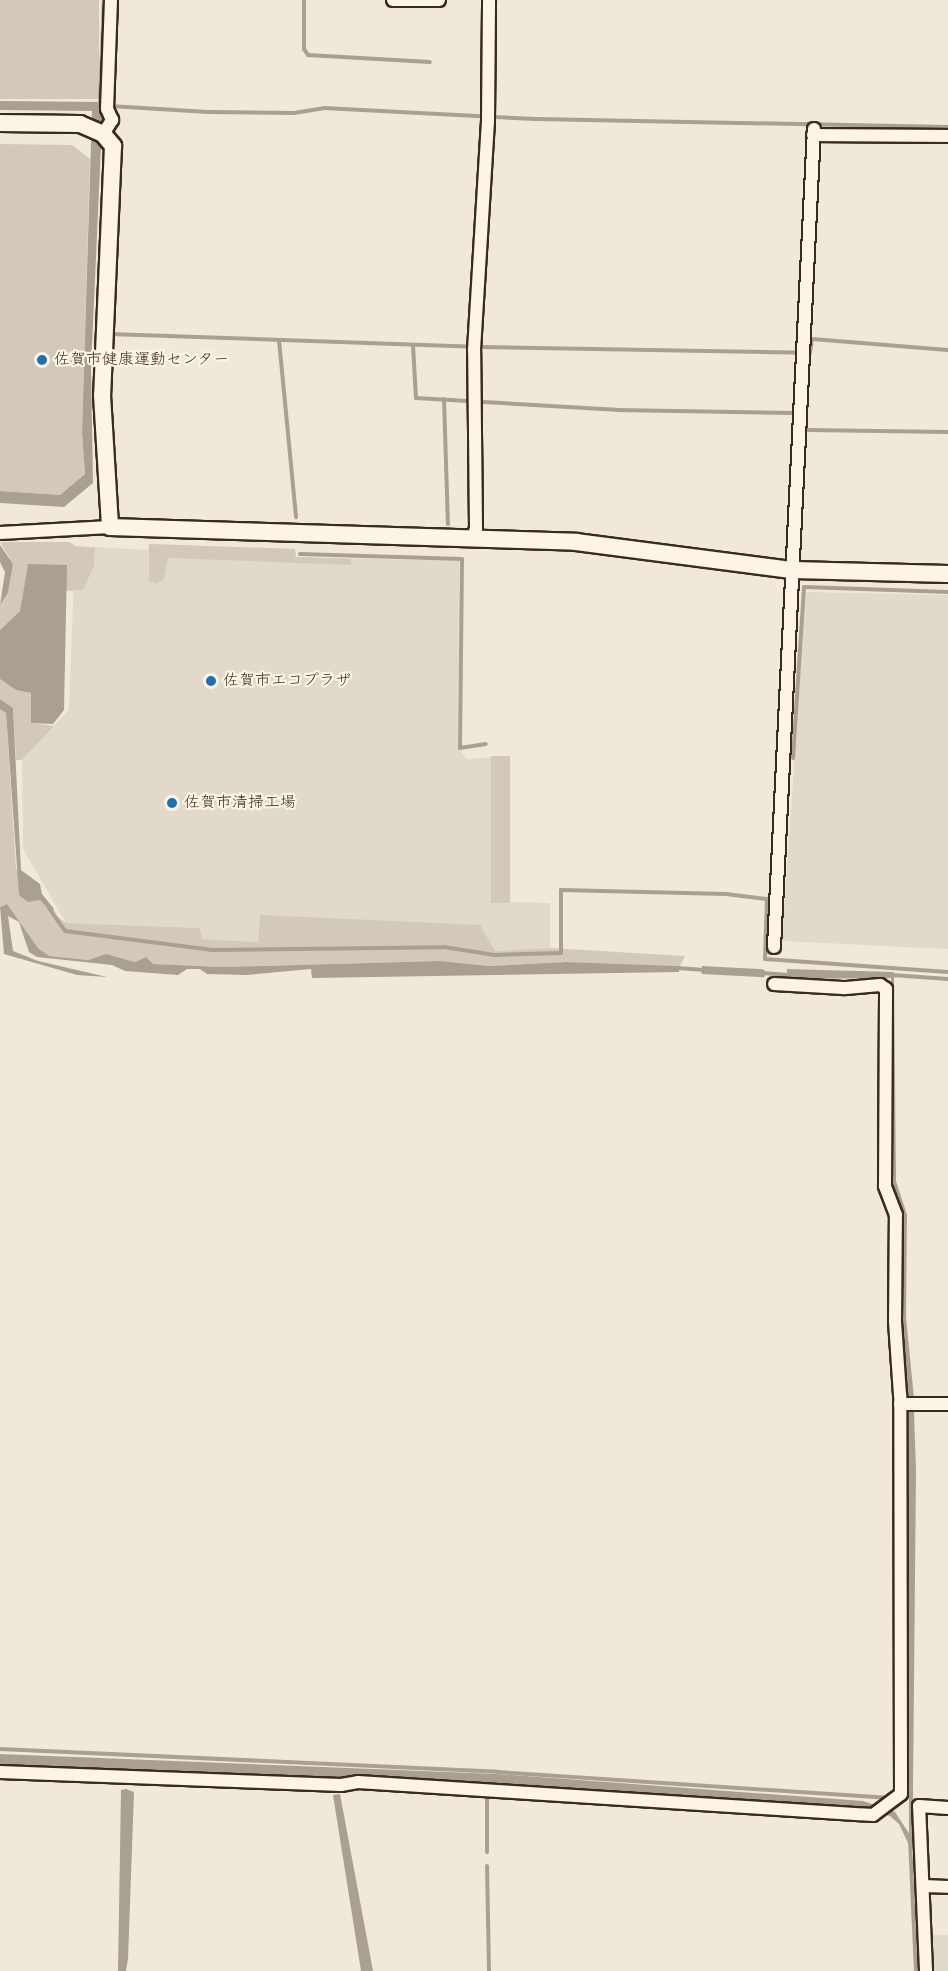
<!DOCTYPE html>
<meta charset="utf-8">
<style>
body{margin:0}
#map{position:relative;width:948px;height:1971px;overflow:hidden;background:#f0e9d9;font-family:Kalam,"Klee One",sans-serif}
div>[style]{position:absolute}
.built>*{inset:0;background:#e1d9c9;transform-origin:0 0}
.green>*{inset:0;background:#d2c9ba;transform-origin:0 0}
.water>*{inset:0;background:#aaa091;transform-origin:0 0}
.stream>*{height:4px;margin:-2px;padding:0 2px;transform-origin:2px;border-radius:2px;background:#aaa091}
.roads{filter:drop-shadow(2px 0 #3b2a1e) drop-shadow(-2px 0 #3b2a1e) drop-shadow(0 2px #3b2a1e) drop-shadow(0 -2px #3b2a1e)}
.street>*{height:12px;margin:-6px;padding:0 6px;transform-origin:6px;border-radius:6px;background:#fcf5e5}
.secondary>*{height:16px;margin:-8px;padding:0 8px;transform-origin:8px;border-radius:8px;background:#fcf5e5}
.dots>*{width:16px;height:16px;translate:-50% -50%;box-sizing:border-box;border:3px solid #fcf5e5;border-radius:50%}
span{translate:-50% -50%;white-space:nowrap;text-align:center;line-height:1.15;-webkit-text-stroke:4.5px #fcf5e5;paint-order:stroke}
.poi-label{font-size:16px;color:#3b2a1e}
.left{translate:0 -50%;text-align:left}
</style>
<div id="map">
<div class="built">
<div style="clip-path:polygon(149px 544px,295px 549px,296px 557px,459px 561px,458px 748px,467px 759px,510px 756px,509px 902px,550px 903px,550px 948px,495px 951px,260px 916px,258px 942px,202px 939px,200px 928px,66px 923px,23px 849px,22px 760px,69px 710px,75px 546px,148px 550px)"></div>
<div style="clip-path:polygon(806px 592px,948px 595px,948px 949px,782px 941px)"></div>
<div style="left:931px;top:1935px;width:17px;height:36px"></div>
</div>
<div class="green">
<div style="left:0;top:0;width:99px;height:99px"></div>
<div style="clip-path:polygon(0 144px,72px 145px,90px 159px,82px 432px,85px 474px,60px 495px,0 491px)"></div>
<div style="clip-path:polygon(0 542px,70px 542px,75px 546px,95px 548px,94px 566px,83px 590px,66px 591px,66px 565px,28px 565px,20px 611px,0 630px,0 605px,8px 593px,13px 564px)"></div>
<div style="clip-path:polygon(149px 544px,295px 549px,296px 557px,351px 559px,351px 565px,168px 558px,164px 579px,157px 584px,149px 581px)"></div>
<div style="clip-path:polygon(0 679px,16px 690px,31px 693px,31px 723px,54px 726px,22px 760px,16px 760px,13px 708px,0 699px)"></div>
<div style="clip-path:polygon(0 709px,6px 713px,16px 868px,52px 913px,66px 923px,200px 928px,202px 939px,258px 942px,260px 915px,480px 925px,495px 951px,550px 948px,685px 956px,680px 966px,567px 962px,489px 966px,440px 961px,223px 967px,152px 964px,146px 957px,135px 962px,106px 954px,88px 960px,49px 956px,38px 948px,7px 904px,0 907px)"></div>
<div style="left:510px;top:756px;width:147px;height:19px;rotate:90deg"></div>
</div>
<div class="water">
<div style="clip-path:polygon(0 101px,103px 102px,91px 368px,93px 483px,64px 507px,0 503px,0 491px,60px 495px,85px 474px,82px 432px,92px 111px,0 110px)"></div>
<div style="clip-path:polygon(0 545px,13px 564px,8px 593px,0 605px,5px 572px,0 562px)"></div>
<div style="clip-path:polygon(28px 564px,67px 565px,64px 710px,53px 724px,31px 723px,31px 693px,16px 690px,0 679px,0 630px,20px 611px)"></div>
<div style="clip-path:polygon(0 699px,13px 708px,21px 870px,40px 884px,42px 894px,54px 909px,52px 913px,40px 900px,28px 902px,19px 895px,6px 713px,0 709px)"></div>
<div style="clip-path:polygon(7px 904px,38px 948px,49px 956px,88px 960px,106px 954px,135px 962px,146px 957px,153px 964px,223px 967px,440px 961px,489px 966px,567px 962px,680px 966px,679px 972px,312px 978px,311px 969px,247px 975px,207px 974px,200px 969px,187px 969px,178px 975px,125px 971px,112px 965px,37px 957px,29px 952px,19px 922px,8px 916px,13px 951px,38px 961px,107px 977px,77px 975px,4px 954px,0 907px)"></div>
<div style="left:702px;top:966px;width:63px;height:8px;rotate:3deg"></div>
<div style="clip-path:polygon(787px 969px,894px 972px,896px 1181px,907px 1215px,906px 1317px,914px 1398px,907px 1399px,901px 1320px,900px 1213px,892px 1184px,891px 978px,787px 979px)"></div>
<div style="clip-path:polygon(908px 1412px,914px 1412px,916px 1470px,913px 1790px,907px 1791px)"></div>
<div style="clip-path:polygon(0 1754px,498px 1774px,863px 1801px,895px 1812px,914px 1841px,909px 1845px,899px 1824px,890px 1816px,864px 1808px,359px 1777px,335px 1780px,0 1767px)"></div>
<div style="clip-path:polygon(126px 1789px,134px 1792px,128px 1959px,126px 1971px,118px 1971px,121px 1790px)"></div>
<div style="clip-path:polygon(340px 1794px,373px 1971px,361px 1971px,333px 1795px)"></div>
</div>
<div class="stream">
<div style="left:304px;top:0;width:49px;rotate:90deg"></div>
<div style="left:304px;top:49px;width:7px;rotate:56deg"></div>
<div style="left:308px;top:55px;width:122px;rotate:3.3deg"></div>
<div style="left:100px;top:102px;width:102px;rotate:-87.8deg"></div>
<div style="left:110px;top:106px;width:98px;rotate:3.5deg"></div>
<div style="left:208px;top:112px;width:86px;rotate:0.7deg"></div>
<div style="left:294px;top:113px;width:30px;rotate:-9deg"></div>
<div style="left:324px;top:108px;width:212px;rotate:3deg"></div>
<div style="left:536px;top:119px;width:412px;rotate:1.1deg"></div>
<div style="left:110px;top:334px;width:371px;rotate:2deg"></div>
<div style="left:481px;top:347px;width:329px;rotate:1deg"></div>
<div style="left:810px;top:353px;width:14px;rotate:-82deg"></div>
<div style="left:812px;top:339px;width:136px;rotate:4.6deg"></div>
<div style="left:279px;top:340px;width:178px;rotate:84.5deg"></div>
<div style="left:413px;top:345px;width:53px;rotate:86.8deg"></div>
<div style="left:416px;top:398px;width:200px;rotate:3.4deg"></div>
<div style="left:616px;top:410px;width:176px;rotate:1deg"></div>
<div style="left:444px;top:399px;width:125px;rotate:88.2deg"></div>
<div style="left:808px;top:430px;width:140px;rotate:0.8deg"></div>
<div style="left:300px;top:554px;width:162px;rotate:1.8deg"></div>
<div style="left:462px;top:559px;width:189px;rotate:90.6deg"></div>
<div style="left:460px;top:748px;width:26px;rotate:-9deg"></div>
<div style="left:793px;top:758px;width:171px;rotate:-86.3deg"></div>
<div style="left:804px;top:587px;width:144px;rotate:2deg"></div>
<div style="left:49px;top:908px;width:28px;rotate:55deg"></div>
<div style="left:65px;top:931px;width:149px;rotate:7.3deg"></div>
<div style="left:213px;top:950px;width:231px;rotate:-0.7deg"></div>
<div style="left:444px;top:947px;width:51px;rotate:9.1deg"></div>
<div style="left:494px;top:955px;width:67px;rotate:-1.7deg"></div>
<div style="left:561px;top:953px;width:63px;rotate:-90deg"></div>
<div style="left:561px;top:890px;width:165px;rotate:1.4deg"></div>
<div style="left:726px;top:894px;width:41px;rotate:7deg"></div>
<div style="left:767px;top:899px;width:60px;rotate:91.9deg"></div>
<div style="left:765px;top:959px;width:183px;rotate:4.1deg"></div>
<div style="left:677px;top:968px;width:28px;rotate:4deg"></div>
<div style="left:761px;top:973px;width:31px;rotate:4deg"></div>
<div style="left:892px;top:975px;width:56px;rotate:4.1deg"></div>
<div style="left:0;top:1749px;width:499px;rotate:2.6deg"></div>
<div style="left:498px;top:1772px;width:390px;rotate:3.8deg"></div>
<div style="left:911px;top:1786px;width:52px;rotate:90deg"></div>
<div style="left:487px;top:1796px;width:56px;rotate:90deg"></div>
<div style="left:910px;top:1840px;width:131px;rotate:87.4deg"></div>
<div style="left:487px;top:1866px;width:105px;rotate:88.9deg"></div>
</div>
<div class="roads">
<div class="street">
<div style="left:393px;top:0;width:46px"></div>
<div style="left:103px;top:134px;width:17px;rotate:-57deg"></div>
<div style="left:112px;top:120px;width:12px;rotate:-114deg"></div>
<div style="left:107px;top:109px;width:109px;rotate:-87.9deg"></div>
<div style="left:813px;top:135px;width:135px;rotate:0.4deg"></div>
<div style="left:0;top:533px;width:110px;rotate:-3.1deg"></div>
<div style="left:473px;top:539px;width:11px;rotate:-75deg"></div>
<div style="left:476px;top:528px;width:178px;rotate:-90.6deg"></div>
<div style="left:474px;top:350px;width:230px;rotate:-86.5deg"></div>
<div style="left:488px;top:120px;width:120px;rotate:-89.5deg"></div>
<div style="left:774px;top:947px;width:819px;rotate:-87.2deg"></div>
<div style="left:900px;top:1404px;width:48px"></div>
<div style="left:0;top:1772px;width:341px;rotate:2.2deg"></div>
<div style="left:341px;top:1785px;width:17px;rotate:-10deg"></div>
<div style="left:358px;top:1782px;width:516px;rotate:3.67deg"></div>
<div style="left:873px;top:1815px;width:35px;rotate:-37deg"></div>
<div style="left:901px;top:1794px;width:399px;rotate:-90.1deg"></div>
<div style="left:900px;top:1395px;width:74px;rotate:-93.9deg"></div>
<div style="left:895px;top:1321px;width:106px;rotate:-89.5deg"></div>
<div style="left:896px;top:1215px;width:31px;rotate:-111deg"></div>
<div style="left:885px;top:1186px;width:197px;rotate:-89.7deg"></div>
<div style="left:886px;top:989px;width:7px;rotate:-146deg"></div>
<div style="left:880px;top:985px;width:37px;rotate:175deg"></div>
<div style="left:843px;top:988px;width:69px;rotate:-176.7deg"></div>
<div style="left:923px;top:1886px;width:25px;rotate:2deg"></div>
<div style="left:926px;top:1971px;width:165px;rotate:-92.4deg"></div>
<div style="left:919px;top:1806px;width:29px;rotate:4deg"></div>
</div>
<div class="secondary">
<div style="left:0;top:123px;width:80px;rotate:0.7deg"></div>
<div style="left:80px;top:124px;width:25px;rotate:23deg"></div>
<div style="left:103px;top:134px;width:16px;rotate:50deg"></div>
<div style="left:113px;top:146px;width:249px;rotate:92.5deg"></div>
<div style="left:102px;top:395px;width:132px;rotate:86.5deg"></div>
<div style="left:110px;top:527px;width:466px;rotate:1.8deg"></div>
<div style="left:576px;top:542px;width:219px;rotate:7.4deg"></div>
<div style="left:793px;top:570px;width:155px;rotate:1.5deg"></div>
</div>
</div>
<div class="dots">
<div style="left:42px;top:360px;background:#1f6fb2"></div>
<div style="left:211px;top:681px;background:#1f6fb2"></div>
<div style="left:172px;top:803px;background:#1f6fb2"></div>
</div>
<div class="poi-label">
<span class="left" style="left:54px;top:360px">佐賀市健康運動センター</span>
<span class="left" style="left:223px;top:681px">佐賀市エコプラザ</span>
<span class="left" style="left:184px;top:803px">佐賀市清掃工場</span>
</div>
</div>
